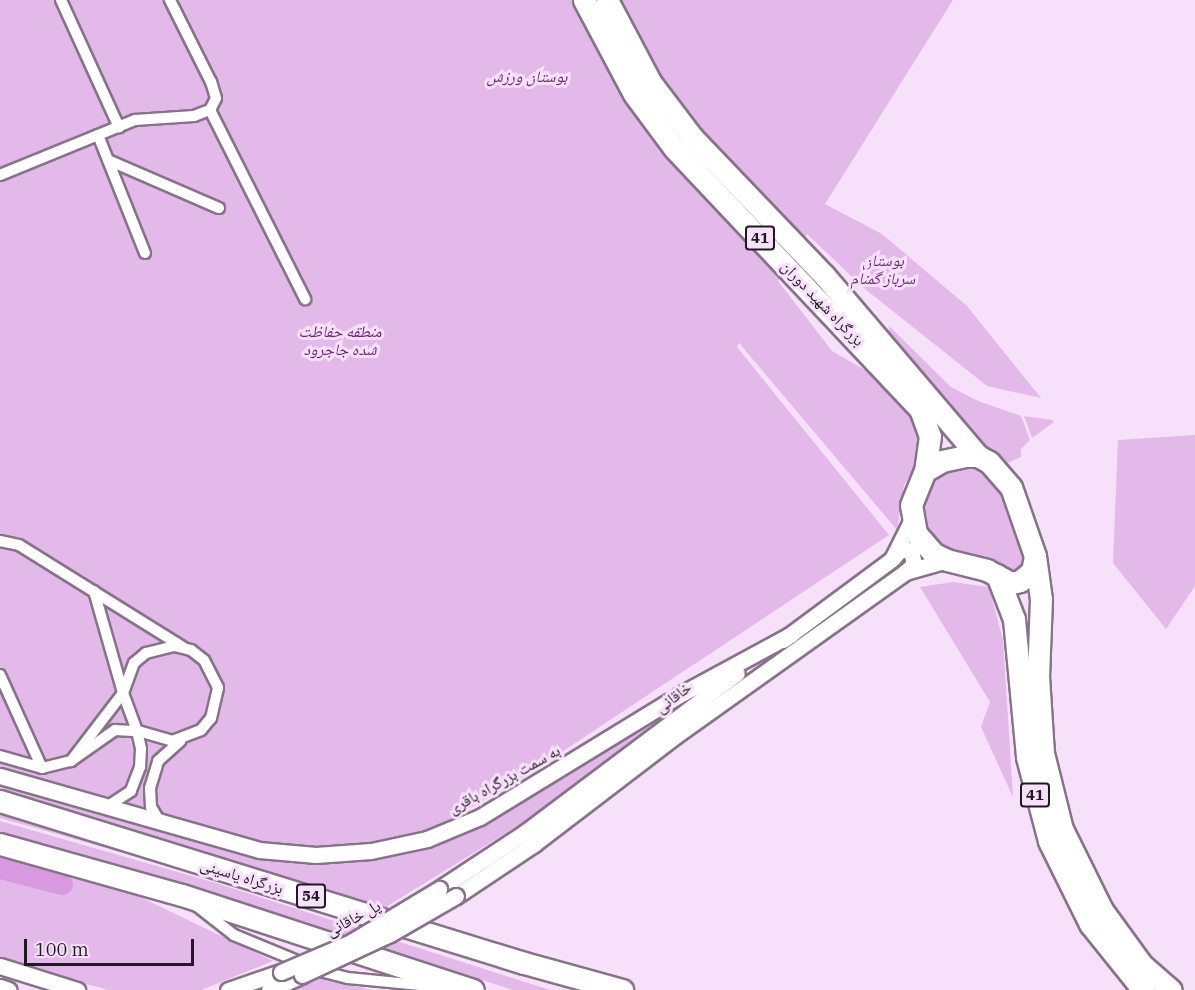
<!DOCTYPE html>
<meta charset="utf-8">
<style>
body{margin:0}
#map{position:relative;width:1195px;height:990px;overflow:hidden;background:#f7e1fa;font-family:"IBM Plex Serif","Noto Naskh Arabic",serif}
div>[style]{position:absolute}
.green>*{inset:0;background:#e2b9e8}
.river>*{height:21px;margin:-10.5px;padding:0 10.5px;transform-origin:10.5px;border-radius:10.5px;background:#d899e1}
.roads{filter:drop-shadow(2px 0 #877389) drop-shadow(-2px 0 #877389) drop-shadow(0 2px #877389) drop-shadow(0 -2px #877389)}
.street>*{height:10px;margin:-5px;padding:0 5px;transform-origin:5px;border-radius:5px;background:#fff}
.secondary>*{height:15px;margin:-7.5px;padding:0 7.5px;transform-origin:7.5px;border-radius:7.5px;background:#fff}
.highway>*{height:21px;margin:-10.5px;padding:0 10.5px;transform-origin:10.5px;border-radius:10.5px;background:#fff}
.bridges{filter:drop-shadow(2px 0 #877389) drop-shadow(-2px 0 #877389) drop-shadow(0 2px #877389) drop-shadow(0 -2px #877389)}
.secondary-bridge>*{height:15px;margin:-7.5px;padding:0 7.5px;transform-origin:7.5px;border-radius:7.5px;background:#fff}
span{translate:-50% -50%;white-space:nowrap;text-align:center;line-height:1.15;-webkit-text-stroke:6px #f7e1fa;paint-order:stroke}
.shield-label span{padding:2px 4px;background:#f7e1fa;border:2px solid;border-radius:4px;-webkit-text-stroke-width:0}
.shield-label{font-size:15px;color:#211922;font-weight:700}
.park-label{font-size:16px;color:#6f247a;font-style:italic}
.street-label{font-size:16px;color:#211922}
.scale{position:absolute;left:24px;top:939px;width:170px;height:27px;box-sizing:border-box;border:3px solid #211922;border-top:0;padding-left:8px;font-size:18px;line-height:21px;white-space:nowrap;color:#211922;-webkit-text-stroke:4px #f7e1fa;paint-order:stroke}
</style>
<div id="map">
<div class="green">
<div style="clip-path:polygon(0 0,953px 0,825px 204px,882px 234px,967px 306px,1041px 398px,987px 386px,865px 289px,807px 234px,778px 281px,832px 351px,886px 382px,904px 401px,921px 431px,920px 457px,904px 485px,897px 530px,739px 343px,737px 347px,889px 535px,515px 783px,438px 826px,426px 845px,502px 813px,724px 675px,522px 823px,389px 905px,376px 924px,0 818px)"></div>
<div style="clip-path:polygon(889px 326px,951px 387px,978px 401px,1021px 416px,1030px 440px,1021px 449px,1021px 457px,1005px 464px,985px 448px,924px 378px,889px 332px)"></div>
<div style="clip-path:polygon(1024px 416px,1052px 420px,1054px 422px,1032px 438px)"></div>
<div style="clip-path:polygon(1195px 435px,1195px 586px,1166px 629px,1113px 563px,1118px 440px)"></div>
<div style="clip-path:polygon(970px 465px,998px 479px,1026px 553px,1022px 575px,956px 555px,927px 537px,919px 509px,932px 479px,946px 469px)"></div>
<div style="clip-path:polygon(953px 582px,989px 587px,1003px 640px,1013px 797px,981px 727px,990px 702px,920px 587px)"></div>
<div style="clip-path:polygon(0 821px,216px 883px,550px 990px,513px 990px,188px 885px,0 833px)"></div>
<div style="clip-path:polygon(0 858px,138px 896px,273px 961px,201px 990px,109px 990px,0 961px)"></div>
<div style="clip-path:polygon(322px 978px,355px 986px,371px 990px,289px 990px)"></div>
</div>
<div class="river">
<div style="left:0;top:868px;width:64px;rotate:14.5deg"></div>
</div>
<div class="roads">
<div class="street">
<div style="left:61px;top:0;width:140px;rotate:65.5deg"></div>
<div style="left:210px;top:110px;width:212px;rotate:63.3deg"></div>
<div style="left:98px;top:135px;width:127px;rotate:68.3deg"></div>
<div style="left:108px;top:160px;width:121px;rotate:23.4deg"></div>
<div style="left:0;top:175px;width:146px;rotate:-22.2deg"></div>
<div style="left:135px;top:120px;width:59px;rotate:-3.9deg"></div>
<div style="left:194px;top:116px;width:17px;rotate:-21deg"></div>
<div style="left:210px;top:110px;width:13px;rotate:-63deg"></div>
<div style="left:216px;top:98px;width:17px;rotate:-107deg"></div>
<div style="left:211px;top:82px;width:92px;rotate:-116.6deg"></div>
<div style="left:0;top:541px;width:19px;rotate:12deg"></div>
<div style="left:19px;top:545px;width:193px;rotate:31.9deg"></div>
<div style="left:94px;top:591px;width:106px;rotate:74.1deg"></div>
<div style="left:123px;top:693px;width:86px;rotate:127.4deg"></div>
<div style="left:71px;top:761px;width:54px;rotate:-35.2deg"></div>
<div style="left:115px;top:730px;width:22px;rotate:3deg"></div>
<div style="left:137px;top:731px;width:18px;rotate:77deg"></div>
<div style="left:141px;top:749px;width:18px;rotate:93deg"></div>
<div style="left:140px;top:767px;width:26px;rotate:111deg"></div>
<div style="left:131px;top:791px;width:30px;rotate:147deg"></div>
<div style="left:174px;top:646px;width:17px;rotate:13deg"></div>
<div style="left:191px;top:650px;width:16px;rotate:38deg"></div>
<div style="left:204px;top:660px;width:31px;rotate:63deg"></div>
<div style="left:218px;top:688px;width:31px;rotate:103deg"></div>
<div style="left:211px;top:718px;width:16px;rotate:130deg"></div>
<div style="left:201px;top:730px;width:30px;rotate:159deg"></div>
<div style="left:173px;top:741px;width:37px;rotate:-164deg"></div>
<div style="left:137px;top:731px;width:40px;rotate:-110.2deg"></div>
<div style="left:123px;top:693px;width:32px;rotate:-70deg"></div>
<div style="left:134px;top:663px;width:16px;rotate:-40deg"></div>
<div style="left:146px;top:653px;width:29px;rotate:-14deg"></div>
<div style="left:0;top:675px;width:102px;rotate:65.7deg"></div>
<div style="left:0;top:756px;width:44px;rotate:15.9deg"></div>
<div style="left:42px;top:768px;width:30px;rotate:-14deg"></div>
<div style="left:160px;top:822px;width:17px;rotate:-121deg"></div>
<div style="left:151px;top:807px;width:19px;rotate:-93deg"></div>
<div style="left:150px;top:788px;width:28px;rotate:-73deg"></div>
<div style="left:158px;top:761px;width:30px;rotate:-42deg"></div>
<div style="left:197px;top:906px;width:47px;rotate:38.1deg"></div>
<div style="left:234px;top:935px;width:97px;rotate:22.3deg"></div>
<div style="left:324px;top:972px;width:25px;rotate:14deg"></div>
<div style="left:348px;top:978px;width:91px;rotate:5.6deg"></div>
</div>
<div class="secondary">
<div style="left:893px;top:558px;width:11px;rotate:-49deg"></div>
<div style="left:900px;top:550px;width:11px"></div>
<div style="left:911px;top:550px;width:14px;rotate:78deg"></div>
<div style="left:914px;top:564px;width:12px;rotate:138deg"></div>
<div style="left:783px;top:640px;width:136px;rotate:-36.6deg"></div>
<div style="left:892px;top:559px;width:45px;rotate:-63.4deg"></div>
<div style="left:0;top:776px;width:269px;rotate:15.9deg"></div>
<div style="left:259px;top:850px;width:57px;rotate:5deg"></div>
<div style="left:316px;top:855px;width:55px;rotate:-4.2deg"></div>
<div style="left:371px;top:851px;width:57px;rotate:-12.1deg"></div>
<div style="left:427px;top:839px;width:57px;rotate:-22.5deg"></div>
<div style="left:480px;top:817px;width:236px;rotate:-31.5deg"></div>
<div style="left:681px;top:694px;width:124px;rotate:-28.4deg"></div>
<div style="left:439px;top:889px;width:102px;rotate:-33.4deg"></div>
<div style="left:524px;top:833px;width:266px;rotate:-36.9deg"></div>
<div style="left:456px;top:896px;width:94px;rotate:-33.7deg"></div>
<div style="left:534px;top:844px;width:176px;rotate:-37.4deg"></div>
<div style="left:674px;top:737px;width:284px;rotate:-35.5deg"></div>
<div style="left:905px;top:572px;width:44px;rotate:-15.9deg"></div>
<div style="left:0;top:966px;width:81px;rotate:17.3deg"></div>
<div style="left:0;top:987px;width:9px;rotate:18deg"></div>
<div style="left:228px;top:990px;width:56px;rotate:-18.8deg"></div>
<div style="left:269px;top:990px;width:36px;rotate:-24deg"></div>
</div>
<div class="highway">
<div style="left:584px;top:0;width:106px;rotate:62deg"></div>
<div style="left:634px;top:94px;width:67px;rotate:53.5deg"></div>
<div style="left:674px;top:148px;width:359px;rotate:46.7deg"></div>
<div style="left:920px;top:409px;width:29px;rotate:70deg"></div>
<div style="left:930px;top:436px;width:35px;rotate:98deg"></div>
<div style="left:607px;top:0;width:94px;rotate:62.1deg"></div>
<div style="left:651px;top:83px;width:68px;rotate:52.8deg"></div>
<div style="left:692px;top:137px;width:191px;rotate:46.3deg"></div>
<div style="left:824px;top:275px;width:238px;rotate:49.6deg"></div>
<div style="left:965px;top:456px;width:13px"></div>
<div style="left:978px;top:456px;width:13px;rotate:29deg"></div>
<div style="left:989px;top:462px;width:33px;rotate:49deg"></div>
<div style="left:1011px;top:487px;width:73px;rotate:70.8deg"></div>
<div style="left:1035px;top:556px;width:15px;rotate:101deg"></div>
<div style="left:1032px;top:571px;width:16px;rotate:140deg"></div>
<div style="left:1020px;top:581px;width:9px;rotate:167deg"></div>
<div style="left:1011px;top:583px;width:27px;rotate:-152deg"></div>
<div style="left:987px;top:570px;width:41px;rotate:-166deg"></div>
<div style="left:947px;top:560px;width:14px;rotate:-155deg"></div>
<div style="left:934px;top:554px;width:28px;rotate:-131deg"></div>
<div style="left:916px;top:533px;width:28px;rotate:-100deg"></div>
<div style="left:911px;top:505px;width:37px;rotate:-68deg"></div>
<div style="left:925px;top:471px;width:20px;rotate:-30deg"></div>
<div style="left:942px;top:461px;width:24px;rotate:-12deg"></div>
<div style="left:1035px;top:556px;width:43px;rotate:82.1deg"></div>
<div style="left:1041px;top:599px;width:77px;rotate:92.2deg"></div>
<div style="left:1038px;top:676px;width:77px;rotate:86.3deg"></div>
<div style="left:1043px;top:753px;width:78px;rotate:76deg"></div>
<div style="left:1062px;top:829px;width:90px;rotate:63.7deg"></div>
<div style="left:1102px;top:910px;width:68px;rotate:54deg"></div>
<div style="left:1142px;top:965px;width:38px;rotate:41deg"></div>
<div style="left:997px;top:575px;width:47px;rotate:68.9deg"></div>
<div style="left:1014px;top:619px;width:139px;rotate:84.6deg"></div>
<div style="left:1027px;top:757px;width:87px;rotate:75.3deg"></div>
<div style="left:1049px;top:841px;width:93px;rotate:63.7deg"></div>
<div style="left:1090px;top:924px;width:85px;rotate:51.2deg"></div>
<div style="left:0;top:801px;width:548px;rotate:17.18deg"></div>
<div style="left:524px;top:963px;width:102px;rotate:15.4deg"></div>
<div style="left:0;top:844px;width:189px;rotate:15.7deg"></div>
<div style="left:182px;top:895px;width:306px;rotate:18.1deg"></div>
</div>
</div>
<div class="bridges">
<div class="secondary-bridge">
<div style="left:281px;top:972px;width:76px;rotate:-23.2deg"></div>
<div style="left:351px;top:942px;width:103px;rotate:-31.1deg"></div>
<div style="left:302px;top:975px;width:97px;rotate:-25deg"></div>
<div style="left:390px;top:934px;width:76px;rotate:-29.9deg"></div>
</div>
</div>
<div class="shield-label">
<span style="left:760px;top:238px">41</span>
<span style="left:1035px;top:795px">41</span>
<span style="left:311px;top:896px">54</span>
</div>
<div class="park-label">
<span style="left:527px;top:76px">بوستان ورزش</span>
<span style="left:883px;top:269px">بوستان<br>سرباز گمنام</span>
<span style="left:340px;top:340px">منطقه حفاظت<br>شده جاجرود</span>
</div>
<div class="street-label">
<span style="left:823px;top:303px;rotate:46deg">بزرگراه شهید دوران</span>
<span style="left:673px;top:697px;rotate:-37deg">خاقانی</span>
<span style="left:504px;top:779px;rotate:-29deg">به سمت بزرگراه باقری</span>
<span style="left:242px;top:876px;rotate:17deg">بزرگراه یاسینی</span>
<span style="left:353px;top:918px;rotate:-28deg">پل خاقانی</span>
</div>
<div class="scale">100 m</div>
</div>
